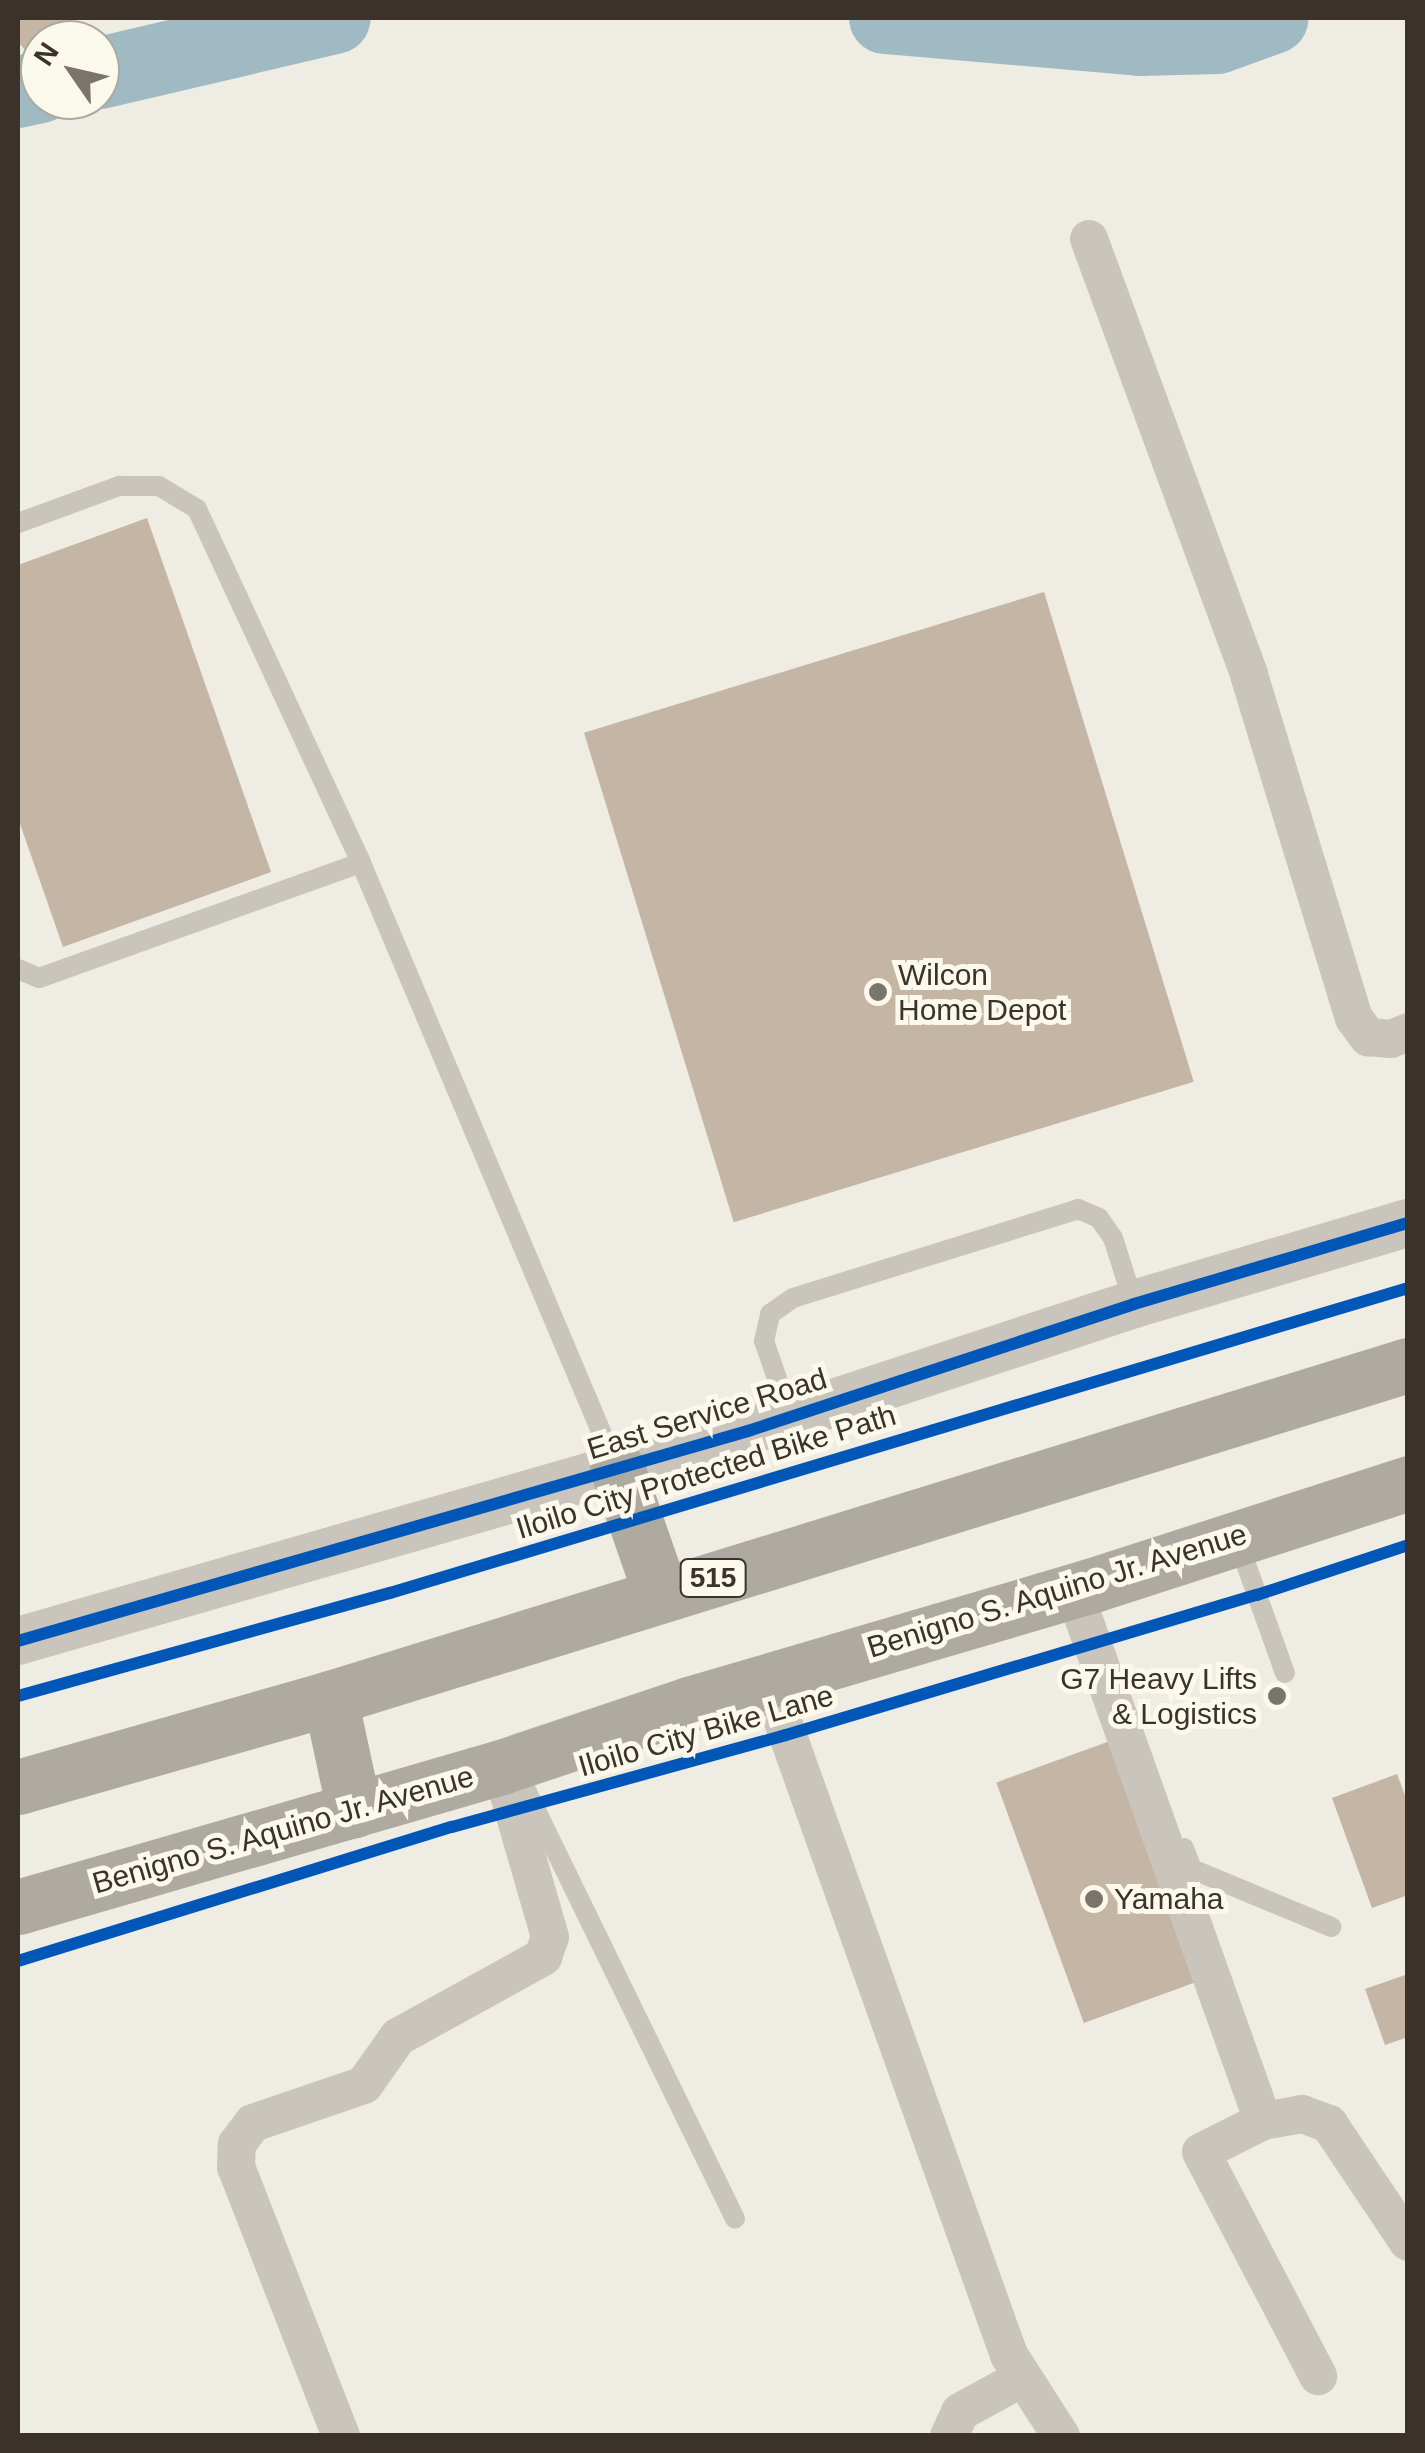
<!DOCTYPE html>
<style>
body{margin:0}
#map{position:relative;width:1425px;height:2453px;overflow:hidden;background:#efece4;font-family:Arial,sans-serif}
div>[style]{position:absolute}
.river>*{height:72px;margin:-36px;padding:0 36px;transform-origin:36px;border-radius:36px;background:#9fbac2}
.building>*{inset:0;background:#c4b5a5;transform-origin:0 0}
.service>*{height:20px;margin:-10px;padding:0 10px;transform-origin:10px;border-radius:10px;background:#c9c5bc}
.minor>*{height:38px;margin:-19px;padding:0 19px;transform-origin:19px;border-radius:19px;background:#c9c5bc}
.tertiary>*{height:48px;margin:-24px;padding:0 24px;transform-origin:24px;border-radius:24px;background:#c9c5bc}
.trunk>*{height:55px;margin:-27.5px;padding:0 27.5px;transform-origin:27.5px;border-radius:27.5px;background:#aeaaa2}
.cycleway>*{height:12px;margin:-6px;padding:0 6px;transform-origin:6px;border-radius:6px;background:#0057b8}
.dots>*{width:28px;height:28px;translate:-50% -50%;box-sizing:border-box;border:5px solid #fbf8ec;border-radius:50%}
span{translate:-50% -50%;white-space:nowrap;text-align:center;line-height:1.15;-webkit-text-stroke:10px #fbf8ec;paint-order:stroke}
.shield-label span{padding:2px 8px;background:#fbf8ec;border:2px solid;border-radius:8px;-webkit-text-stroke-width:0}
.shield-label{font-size:28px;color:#3b332a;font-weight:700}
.poi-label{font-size:30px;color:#3b332a}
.left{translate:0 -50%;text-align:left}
.right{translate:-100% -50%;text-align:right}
.street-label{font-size:30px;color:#3b332a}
.frame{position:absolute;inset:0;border:20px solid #3b332a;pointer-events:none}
.north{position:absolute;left:20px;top:20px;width:100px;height:100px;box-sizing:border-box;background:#fbf8ec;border:2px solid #aea99e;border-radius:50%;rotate:304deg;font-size:28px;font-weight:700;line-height:40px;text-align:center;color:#3b332a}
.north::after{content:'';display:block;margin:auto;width:35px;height:45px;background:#7a746b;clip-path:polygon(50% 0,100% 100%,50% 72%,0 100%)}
</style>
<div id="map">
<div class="river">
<div style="left:885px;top:18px;width:256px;rotate:4.9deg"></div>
<div style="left:1140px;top:40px;width:77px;rotate:-1.5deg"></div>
<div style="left:1217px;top:38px;width:59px;rotate:-19.7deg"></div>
<div style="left:100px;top:73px;width:241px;rotate:-13.2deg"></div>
<div style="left:18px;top:92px;width:23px;rotate:-13deg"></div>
</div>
<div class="building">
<div style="clip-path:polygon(18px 18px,67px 18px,70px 40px,40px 40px,40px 51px,28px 53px,18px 42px)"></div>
<div style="clip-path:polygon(147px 518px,271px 872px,63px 947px,18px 818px,18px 565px)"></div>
<div style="left:1044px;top:592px;width:512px;height:481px;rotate:73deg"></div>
<div style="left:1110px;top:1741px;width:256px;height:121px;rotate:70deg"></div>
<div style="clip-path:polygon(1397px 1774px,1408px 1803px,1408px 1895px,1372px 1908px,1332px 1798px)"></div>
<div style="clip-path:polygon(1408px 1974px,1408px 2037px,1385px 2045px,1365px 1989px)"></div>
</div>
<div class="service">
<div style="left:18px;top:523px;width:108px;rotate:-20.1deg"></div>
<div style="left:119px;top:486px;width:40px"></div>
<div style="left:159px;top:486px;width:44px;rotate:31.2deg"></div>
<div style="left:197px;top:509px;width:390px;rotate:65.1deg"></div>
<div style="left:361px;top:863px;width:656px;rotate:67.11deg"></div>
<div style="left:18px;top:969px;width:23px;rotate:23deg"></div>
<div style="left:39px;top:978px;width:342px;rotate:-19.7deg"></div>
<div style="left:790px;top:1416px;width:79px;rotate:-109.1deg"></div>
<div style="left:764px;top:1341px;width:28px;rotate:-77deg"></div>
<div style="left:770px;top:1314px;width:28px;rotate:-35deg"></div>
<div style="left:793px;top:1298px;width:299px;rotate:-17.3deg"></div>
<div style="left:1078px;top:1209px;width:23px;rotate:23deg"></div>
<div style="left:1099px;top:1218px;width:24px;rotate:55deg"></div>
<div style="left:1113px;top:1238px;width:69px;rotate:72.3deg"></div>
<div style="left:1238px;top:1542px;width:139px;rotate:70.3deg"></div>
<div style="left:525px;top:1788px;width:479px;rotate:64deg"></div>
<div style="left:1184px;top:1848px;width:22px;rotate:69deg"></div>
<div style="left:1192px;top:1869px;width:151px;rotate:22.6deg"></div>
</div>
<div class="minor">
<div style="left:1089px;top:239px;width:464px;rotate:69.8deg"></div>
<div style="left:1249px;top:675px;width:359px;rotate:73deg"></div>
<div style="left:1354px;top:1018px;width:24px;rotate:54deg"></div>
<div style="left:1368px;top:1037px;width:23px;rotate:5deg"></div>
<div style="left:1391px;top:1039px;width:18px;rotate:-22deg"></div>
<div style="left:1073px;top:1589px;width:565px;rotate:70.35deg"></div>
<div style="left:1263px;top:2121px;width:40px;rotate:-10deg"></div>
<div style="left:1302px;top:2114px;width:29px;rotate:20deg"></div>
<div style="left:1329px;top:2124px;width:142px;rotate:56.2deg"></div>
<div style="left:768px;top:1680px;width:717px;rotate:70.35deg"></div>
<div style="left:1009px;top:2355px;width:96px;rotate:57.3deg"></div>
<div style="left:1263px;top:2121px;width:69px;rotate:153.4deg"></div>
<div style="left:1201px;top:2152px;width:253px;rotate:62.4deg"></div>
<div style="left:341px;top:2436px;width:289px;rotate:-111.3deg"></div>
<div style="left:236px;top:2167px;width:23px;rotate:-88deg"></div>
<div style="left:237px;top:2144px;width:26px;rotate:-53deg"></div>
<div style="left:253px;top:2123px;width:117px;rotate:-18.9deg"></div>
<div style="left:364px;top:2085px;width:59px;rotate:-54.7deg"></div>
<div style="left:398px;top:2037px;width:166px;rotate:-28.9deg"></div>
<div style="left:543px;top:1957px;width:21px;rotate:-71deg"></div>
<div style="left:550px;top:1937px;width:177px;rotate:-106.1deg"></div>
<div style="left:949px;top:2436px;width:26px;rotate:-65deg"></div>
<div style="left:960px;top:2412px;width:71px;rotate:-28.7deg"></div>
</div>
<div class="tertiary">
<div style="left:18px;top:1641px;width:760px;rotate:-16.05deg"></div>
<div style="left:748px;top:1431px;width:406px;rotate:-18.2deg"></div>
<div style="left:1134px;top:1304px;width:286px;rotate:-16.5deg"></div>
</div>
<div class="trunk">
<div style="left:617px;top:1468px;width:133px;rotate:70.8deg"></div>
<div style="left:330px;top:1698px;width:115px;rotate:77.9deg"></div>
<div style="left:18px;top:1787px;width:324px;rotate:-15.9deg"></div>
<div style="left:330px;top:1698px;width:1128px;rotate:-17.17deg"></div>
<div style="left:18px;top:1907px;width:503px;rotate:-16.16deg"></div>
<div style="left:501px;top:1767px;width:198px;rotate:-18.5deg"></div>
<div style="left:689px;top:1704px;width:418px;rotate:-16.4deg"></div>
<div style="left:1090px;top:1586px;width:334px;rotate:-17.9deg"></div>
</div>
<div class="cycleway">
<div style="left:18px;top:1641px;width:760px;rotate:-16.05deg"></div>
<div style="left:748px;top:1431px;width:406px;rotate:-18.2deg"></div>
<div style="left:1134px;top:1304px;width:286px;rotate:-16.5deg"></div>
<div style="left:18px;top:1696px;width:386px;rotate:-15.5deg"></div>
<div style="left:390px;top:1593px;width:1063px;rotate:-16.68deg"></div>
<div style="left:18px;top:1961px;width:454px;rotate:-17.2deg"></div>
<div style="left:452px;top:1827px;width:346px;rotate:-15.4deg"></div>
<div style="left:786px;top:1735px;width:491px;rotate:-16.6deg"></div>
<div style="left:1257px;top:1595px;width:159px;rotate:-18.3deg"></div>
</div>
<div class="dots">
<div style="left:878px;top:992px;background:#7a746b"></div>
<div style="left:1277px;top:1696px;background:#7a746b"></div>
<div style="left:1094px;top:1899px;background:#7a746b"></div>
</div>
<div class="shield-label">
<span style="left:713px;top:1578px">515</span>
</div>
<div class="poi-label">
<span class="left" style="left:898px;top:992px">Wilcon<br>Home Depot</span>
<span class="right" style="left:1257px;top:1696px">G7 Heavy Lifts<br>&amp; Logistics</span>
<span class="left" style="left:1114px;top:1899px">Yamaha</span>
</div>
<div class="street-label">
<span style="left:707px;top:1414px;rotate:-17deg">East Service Road</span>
<span style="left:706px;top:1472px;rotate:-17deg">Iloilo City Protected Bike Path</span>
<span style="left:1057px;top:1591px;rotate:-17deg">Benigno S. Aquino Jr. Avenue</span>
<span style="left:706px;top:1731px;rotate:-16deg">Iloilo City Bike Lane</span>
<span style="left:283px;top:1830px;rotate:-16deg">Benigno S. Aquino Jr. Avenue</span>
</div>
<div class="frame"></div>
<div class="north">N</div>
</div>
